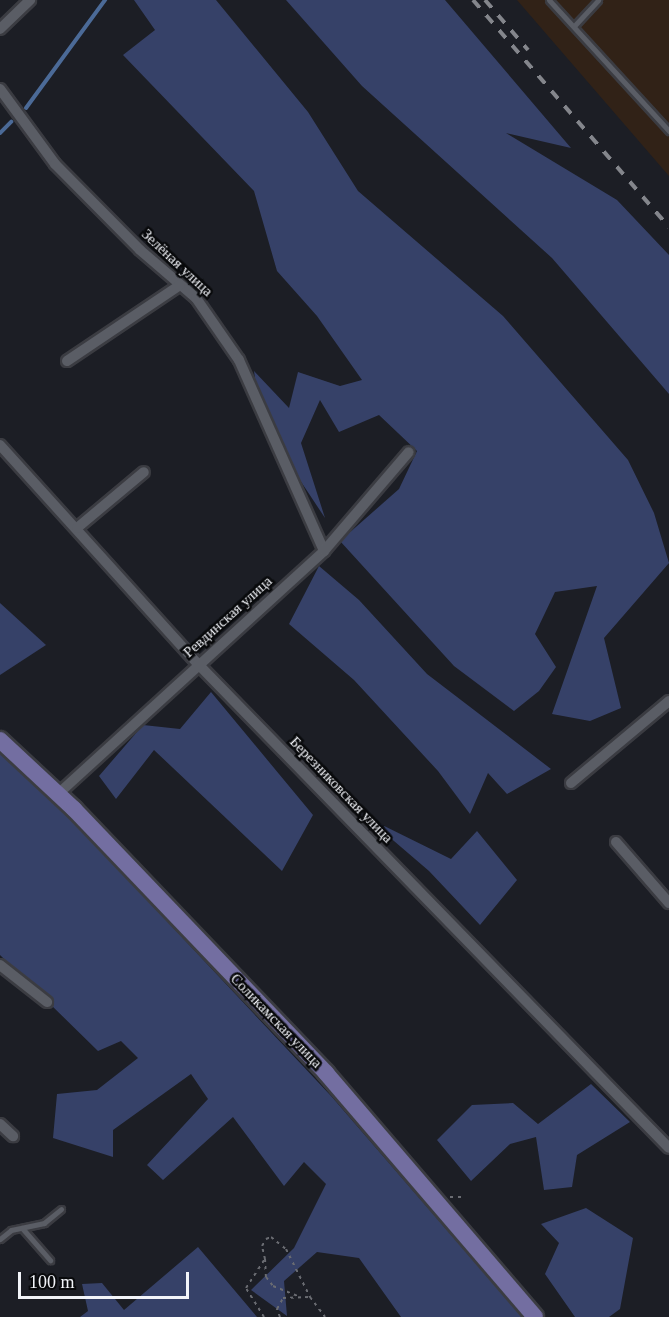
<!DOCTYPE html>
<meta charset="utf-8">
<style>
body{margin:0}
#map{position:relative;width:669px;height:1317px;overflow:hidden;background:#1c1e25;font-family:Georgia,serif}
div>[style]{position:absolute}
.industrial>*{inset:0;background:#312217}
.green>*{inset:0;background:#364168}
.stream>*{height:4px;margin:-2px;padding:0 2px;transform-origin:2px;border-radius:2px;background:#4b6a97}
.path>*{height:2px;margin-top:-1px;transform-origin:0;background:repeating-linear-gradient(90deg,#6a6c72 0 3px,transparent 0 7.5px)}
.roads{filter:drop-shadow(2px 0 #3b3c42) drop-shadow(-2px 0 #3b3c42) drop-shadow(0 2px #3b3c42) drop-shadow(0 -2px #3b3c42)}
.lane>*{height:5px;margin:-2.5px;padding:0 2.5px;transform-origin:2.5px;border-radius:2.5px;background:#5a5d65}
.street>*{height:10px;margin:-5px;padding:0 5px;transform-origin:5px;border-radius:5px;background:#5a5d65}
.primary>*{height:16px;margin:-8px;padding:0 8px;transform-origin:8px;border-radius:8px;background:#736ea1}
.rail>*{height:4px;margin-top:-2px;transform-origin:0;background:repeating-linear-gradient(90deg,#84868c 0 10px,transparent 0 20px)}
span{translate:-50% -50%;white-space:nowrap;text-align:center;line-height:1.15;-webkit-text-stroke:5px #08090b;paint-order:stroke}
.street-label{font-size:15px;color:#f2f4f9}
.scale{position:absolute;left:18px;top:1272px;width:171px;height:27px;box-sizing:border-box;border:3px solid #f2f4f9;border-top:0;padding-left:8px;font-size:18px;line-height:21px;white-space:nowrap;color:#f2f4f9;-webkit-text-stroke:4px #08090b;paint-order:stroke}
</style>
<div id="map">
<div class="industrial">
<div style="clip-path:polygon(517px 0,669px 0,669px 176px)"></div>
</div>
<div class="green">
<div style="clip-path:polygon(134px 0,216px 0,308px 112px,358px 191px,503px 316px,628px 460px,654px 513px,669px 563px,604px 638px,621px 708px,590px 721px,552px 714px,597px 586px,555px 592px,535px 634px,556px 667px,539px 691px,514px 711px,454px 666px,340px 541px,399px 489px,417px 451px,379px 415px,339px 432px,320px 400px,301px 443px,325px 518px,282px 453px,258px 400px,254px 371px,289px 408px,298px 372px,340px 386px,362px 380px,317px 316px,277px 271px,254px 191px,123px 55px,155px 30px)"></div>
<div style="clip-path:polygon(286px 0,445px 0,571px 148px,506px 133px,617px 200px,669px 255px,669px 394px,552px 258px,362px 86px)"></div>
<div style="clip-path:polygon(319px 566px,359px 600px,427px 674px,551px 769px,507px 794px,488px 773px,470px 814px,438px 771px,354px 680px,289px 624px)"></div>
<div style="clip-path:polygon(0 603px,46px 645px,0 675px)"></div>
<div style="clip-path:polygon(211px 692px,313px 815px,282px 871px,154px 750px,116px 799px,99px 776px,143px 725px,180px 729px)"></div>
<div style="clip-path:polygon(0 751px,54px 801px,332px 1097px,522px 1317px,401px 1317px,359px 1258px,317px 1252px,284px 1281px,287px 1316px,251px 1290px,294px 1248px,326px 1184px,304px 1162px,284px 1186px,233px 1117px,163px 1180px,147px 1165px,208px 1099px,191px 1074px,113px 1130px,113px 1157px,53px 1138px,57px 1094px,97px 1090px,138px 1058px,121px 1041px,98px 1051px,0 955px)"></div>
<div style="clip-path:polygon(366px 817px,451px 859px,477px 831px,517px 880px,480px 925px,429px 871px)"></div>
<div style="clip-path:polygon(591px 1084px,630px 1122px,577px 1155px,572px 1187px,544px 1190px,536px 1137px,510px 1144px,471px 1181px,437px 1140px,472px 1105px,513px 1103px,538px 1124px)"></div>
<div style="clip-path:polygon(586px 1208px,633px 1238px,620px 1309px,609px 1317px,575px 1317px,545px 1274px,559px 1243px,541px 1224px)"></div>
<div style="clip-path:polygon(198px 1247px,257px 1317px,80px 1317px,88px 1311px,82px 1284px,102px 1283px,124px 1310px)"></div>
</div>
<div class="stream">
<div style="left:26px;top:108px;width:134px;rotate:-53.8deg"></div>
<div style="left:0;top:133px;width:16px;rotate:-45deg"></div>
</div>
<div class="path">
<div style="left:450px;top:1197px;width:13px"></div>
<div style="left:265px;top:1259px;width:18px;rotate:87deg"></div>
<div style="left:266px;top:1277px;width:11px;rotate:52deg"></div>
<div style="left:273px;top:1286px;width:27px;rotate:22deg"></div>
<div style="left:264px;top:1317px;width:34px;rotate:-122deg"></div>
<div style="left:246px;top:1288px;width:35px;rotate:-57deg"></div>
<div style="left:265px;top:1259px;width:13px;rotate:-103deg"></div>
<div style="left:262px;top:1246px;width:8px;rotate:-60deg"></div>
<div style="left:266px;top:1239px;width:5px;rotate:-22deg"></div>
<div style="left:271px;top:1237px;width:19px;rotate:39deg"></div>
<div style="left:286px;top:1249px;width:54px;rotate:63.4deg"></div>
<div style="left:310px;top:1297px;width:25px;rotate:53deg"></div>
<div style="left:280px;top:1317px;width:9px;rotate:-111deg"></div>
<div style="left:277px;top:1309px;width:13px;rotate:-61deg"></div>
<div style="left:283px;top:1298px;width:26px;rotate:-2deg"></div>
</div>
<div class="roads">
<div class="lane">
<div style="left:549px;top:0;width:178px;rotate:47.5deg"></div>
<div style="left:575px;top:25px;width:34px;rotate:-47deg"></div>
<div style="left:22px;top:1228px;width:43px;rotate:48.8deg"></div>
<div style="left:0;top:1239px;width:14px;rotate:-39deg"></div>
<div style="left:11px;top:1230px;width:34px;rotate:-12deg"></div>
<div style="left:44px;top:1223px;width:22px;rotate:-39deg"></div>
</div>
<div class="street">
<div style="left:0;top:29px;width:42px;rotate:-44deg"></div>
<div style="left:0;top:89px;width:93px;rotate:53.7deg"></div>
<div style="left:55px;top:164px;width:121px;rotate:45.3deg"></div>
<div style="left:140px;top:250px;width:74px;rotate:40.6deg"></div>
<div style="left:196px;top:298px;width:75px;rotate:55.3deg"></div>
<div style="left:239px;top:360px;width:209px;rotate:66deg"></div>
<div style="left:67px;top:361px;width:136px;rotate:-33.9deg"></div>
<div style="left:0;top:445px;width:295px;rotate:47.9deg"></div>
<div style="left:198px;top:664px;width:675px;rotate:45.78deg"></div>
<div style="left:77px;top:528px;width:87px;rotate:-39.9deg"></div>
<div style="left:571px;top:783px;width:128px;rotate:-39.9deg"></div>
<div style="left:58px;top:794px;width:360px;rotate:-42.4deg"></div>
<div style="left:324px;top:551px;width:130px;rotate:-49.4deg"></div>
<div style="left:616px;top:842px;width:81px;rotate:49deg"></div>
<div style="left:0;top:965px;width:60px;rotate:38.2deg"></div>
<div style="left:0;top:1124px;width:18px;rotate:43deg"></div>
</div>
<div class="primary">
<div style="left:0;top:740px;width:101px;rotate:43deg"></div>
<div style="left:74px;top:809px;width:365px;rotate:46.3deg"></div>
<div style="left:326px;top:1073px;width:321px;rotate:49.4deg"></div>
</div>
</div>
<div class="rail">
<div style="left:473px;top:0;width:300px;rotate:49.2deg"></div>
<div style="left:485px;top:0;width:66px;rotate:49.3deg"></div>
</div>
<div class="street-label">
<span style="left:177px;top:263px;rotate:43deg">Зелёная улица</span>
<span style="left:228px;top:617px;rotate:-42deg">Ревдинская улица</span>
<span style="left:341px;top:790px;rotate:46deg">Березниковская улица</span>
<span style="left:276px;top:1021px;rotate:46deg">Соликамская улица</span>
</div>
<div class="scale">100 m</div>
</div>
